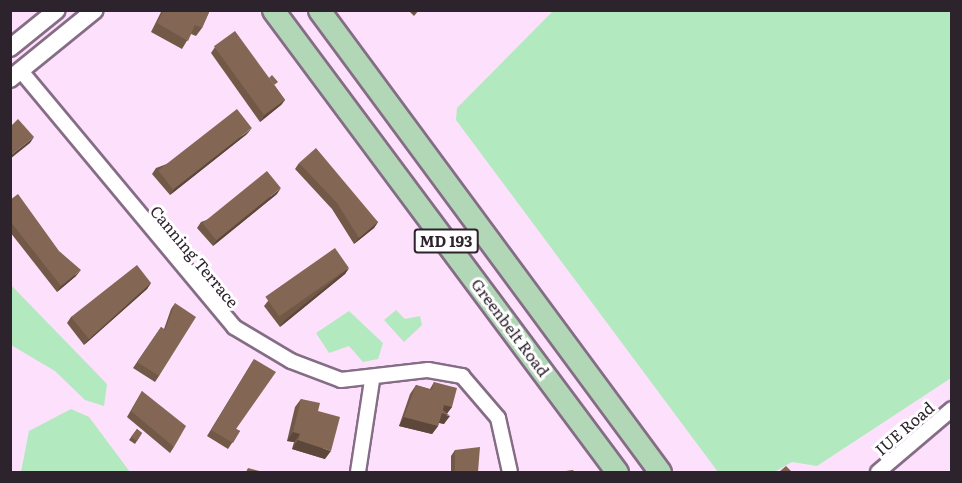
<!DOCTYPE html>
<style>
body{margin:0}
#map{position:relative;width:962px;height:483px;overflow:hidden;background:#fce0fc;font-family:Literata,serif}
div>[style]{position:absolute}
.green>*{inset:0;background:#b3e9bf}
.roads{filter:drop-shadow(2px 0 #856d85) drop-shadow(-2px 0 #856d85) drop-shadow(0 2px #856d85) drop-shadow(0 -2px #856d85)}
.minor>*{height:14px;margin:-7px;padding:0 7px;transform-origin:7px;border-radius:7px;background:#fff}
.tertiary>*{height:16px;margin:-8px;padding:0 8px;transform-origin:8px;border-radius:8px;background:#fff}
.primary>*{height:21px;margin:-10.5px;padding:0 10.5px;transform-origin:10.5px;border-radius:10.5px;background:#b1d7b7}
.wall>*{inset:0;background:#715847}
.shaded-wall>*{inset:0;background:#5c473a}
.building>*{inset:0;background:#836653;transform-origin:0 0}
span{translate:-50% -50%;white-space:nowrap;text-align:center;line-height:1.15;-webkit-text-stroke:6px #fff;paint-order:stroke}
.shield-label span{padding:2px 4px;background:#fff;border:2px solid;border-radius:4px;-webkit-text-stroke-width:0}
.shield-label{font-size:15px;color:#2d232d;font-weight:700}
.street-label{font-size:16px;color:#2d232d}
.frame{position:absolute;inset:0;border:12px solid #2d232d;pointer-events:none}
</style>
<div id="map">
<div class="green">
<div style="clip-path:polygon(554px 10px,951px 11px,951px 378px,817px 466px,792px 462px,774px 472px,718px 472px,456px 120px,457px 108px)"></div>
<div style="clip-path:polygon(10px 284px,107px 384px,104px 406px,85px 400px,55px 371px,11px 345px)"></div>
<div style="clip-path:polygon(396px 310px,405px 319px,420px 316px,422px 325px,404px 342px,384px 320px)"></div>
<div style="clip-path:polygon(349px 311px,383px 343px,378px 359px,363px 362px,349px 346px,329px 353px,316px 333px)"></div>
<div style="clip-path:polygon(71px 409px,89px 417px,130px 472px,21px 472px,29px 431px)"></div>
</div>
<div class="roads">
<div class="minor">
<div style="left:21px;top:71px;width:333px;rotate:50.2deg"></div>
<div style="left:234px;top:327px;width:66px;rotate:30.8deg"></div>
<div style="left:291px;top:361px;width:53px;rotate:20.8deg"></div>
<div style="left:341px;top:380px;width:88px;rotate:-6.6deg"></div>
<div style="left:428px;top:370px;width:35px;rotate:10deg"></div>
<div style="left:462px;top:376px;width:55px;rotate:49.4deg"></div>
<div style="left:498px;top:418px;width:55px;rotate:77.5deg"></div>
<div style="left:358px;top:472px;width:93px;rotate:-81.3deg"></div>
<div style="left:878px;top:472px;width:97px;rotate:-40.4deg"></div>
</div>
<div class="tertiary">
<div style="left:10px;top:48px;width:60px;rotate:-39deg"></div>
<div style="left:10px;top:79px;width:109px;rotate:-39.1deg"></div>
</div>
<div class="primary">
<div style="left:273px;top:10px;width:576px;rotate:53.33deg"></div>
<div style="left:319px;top:10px;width:574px;rotate:53.57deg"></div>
</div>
</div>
<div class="wall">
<div style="clip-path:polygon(162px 10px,210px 10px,202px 28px,196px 36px,191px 34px,182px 49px,151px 32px)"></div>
<div style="clip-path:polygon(408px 10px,419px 10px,414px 16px)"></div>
<div style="clip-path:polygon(215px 47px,275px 86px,285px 100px,281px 105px,260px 122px,211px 53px)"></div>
<div style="clip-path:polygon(247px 134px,170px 195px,152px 174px,156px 168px)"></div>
<div style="clip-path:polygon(299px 163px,378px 222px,374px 228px,354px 244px,332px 209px,295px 169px)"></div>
<div style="clip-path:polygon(277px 194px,213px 246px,197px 228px,201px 222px)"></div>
<div style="clip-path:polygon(10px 200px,76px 276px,57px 292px,10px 232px)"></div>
<div style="clip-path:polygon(349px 268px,345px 274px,280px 327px,264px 306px,268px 301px)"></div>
<div style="clip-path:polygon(151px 283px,147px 289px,84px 345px,67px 323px,71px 317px)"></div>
<div style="clip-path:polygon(175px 303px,159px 376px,155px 382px,133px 368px,161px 327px,164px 329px,171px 309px)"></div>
<div style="clip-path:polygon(254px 359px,236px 429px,240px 431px,228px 449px,207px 436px)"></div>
<div style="clip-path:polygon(434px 382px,452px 407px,447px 413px,444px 424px,439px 423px,438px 426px,432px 434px,399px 426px,410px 394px,416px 385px,430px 389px)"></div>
<div style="clip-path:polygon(142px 391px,174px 447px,170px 453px,127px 417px)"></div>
<div style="clip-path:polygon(301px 399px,318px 411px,325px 459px,292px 449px,294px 442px,287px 441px,295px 407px)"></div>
<div style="clip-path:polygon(137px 429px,142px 433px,135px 444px,129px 440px)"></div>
<div style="clip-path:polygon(455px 450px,478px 472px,451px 472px,451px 456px)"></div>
</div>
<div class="shaded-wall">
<div style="clip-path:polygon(285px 100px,281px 105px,260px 122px,264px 116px)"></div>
<div style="clip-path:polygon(252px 128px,247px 134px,170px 195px,174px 189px)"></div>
<div style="clip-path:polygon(34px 137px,30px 143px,10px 159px,10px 156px)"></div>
<div style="clip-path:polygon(281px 188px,277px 194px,213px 246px,217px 240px)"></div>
<div style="clip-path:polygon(378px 222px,374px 228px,354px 244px,359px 238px)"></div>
<div style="clip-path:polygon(349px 268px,345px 274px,280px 327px,284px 321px)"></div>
<div style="clip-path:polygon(81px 270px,76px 276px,57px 292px,61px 286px)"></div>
<div style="clip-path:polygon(151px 283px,147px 289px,84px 345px,89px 339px)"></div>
<div style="clip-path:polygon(444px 405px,452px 407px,446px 415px,450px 416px,444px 424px,436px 422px)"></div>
<div style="clip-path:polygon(404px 417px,438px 426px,432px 434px,399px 426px)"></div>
<div style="clip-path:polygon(293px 432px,300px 434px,294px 442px,287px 441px)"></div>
<div style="clip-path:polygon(298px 440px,331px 451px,325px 459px,292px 449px)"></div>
</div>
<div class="building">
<div style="clip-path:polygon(164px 10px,210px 10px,202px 28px,195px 25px,188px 41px,157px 23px)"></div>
<div style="left:235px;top:31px;width:85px;height:26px;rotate:54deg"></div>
<div style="clip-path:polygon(272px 75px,278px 82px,274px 85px,269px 78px)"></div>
<div style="left:237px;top:109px;width:24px;height:100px;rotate:52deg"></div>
<div style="clip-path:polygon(18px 119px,34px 137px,10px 156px,10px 127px)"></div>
<div style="clip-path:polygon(316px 148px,378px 222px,359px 238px,337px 203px,299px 163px)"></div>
<div style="left:267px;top:171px;width:22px;height:83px;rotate:51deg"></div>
<div style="clip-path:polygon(18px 194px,59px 251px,81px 270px,61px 286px,10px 221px,10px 200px)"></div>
<div style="left:335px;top:248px;width:24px;height:85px;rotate:55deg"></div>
<div style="clip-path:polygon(137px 265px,151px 283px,89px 339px,71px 317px)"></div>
<div style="clip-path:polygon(175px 303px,196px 317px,159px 376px,137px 362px,161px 327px,165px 330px)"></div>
<div style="clip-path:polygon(254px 359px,276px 372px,236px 429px,240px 431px,233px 443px,211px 430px)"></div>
<div style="clip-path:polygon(434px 382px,457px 388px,452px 407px,444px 405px,443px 410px,450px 416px,442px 413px,438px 426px,404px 417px,416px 385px,432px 390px)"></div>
<div style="clip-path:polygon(142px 391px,186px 426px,174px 447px,131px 411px)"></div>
<div style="clip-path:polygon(301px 399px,320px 403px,318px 411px,340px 417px,331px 451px,298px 440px,300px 434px,293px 432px)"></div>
<div style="clip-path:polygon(137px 429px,142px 433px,137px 441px,131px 437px)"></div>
<div style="clip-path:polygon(480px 447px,478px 472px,455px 472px,455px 450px)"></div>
<div style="clip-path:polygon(786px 466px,792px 472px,779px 472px)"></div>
<div style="clip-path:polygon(248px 468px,263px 472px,246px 472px)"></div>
<div style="clip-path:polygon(573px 470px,574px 472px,559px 472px)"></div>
</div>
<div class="shield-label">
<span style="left:446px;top:241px">MD 193</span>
</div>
<div class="street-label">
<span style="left:195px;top:256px;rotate:50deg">Canning Terrace</span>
<span style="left:511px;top:327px;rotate:53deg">Greenbelt Road</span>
<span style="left:904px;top:428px;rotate:-41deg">IUE Road</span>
</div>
<div class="frame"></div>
</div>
